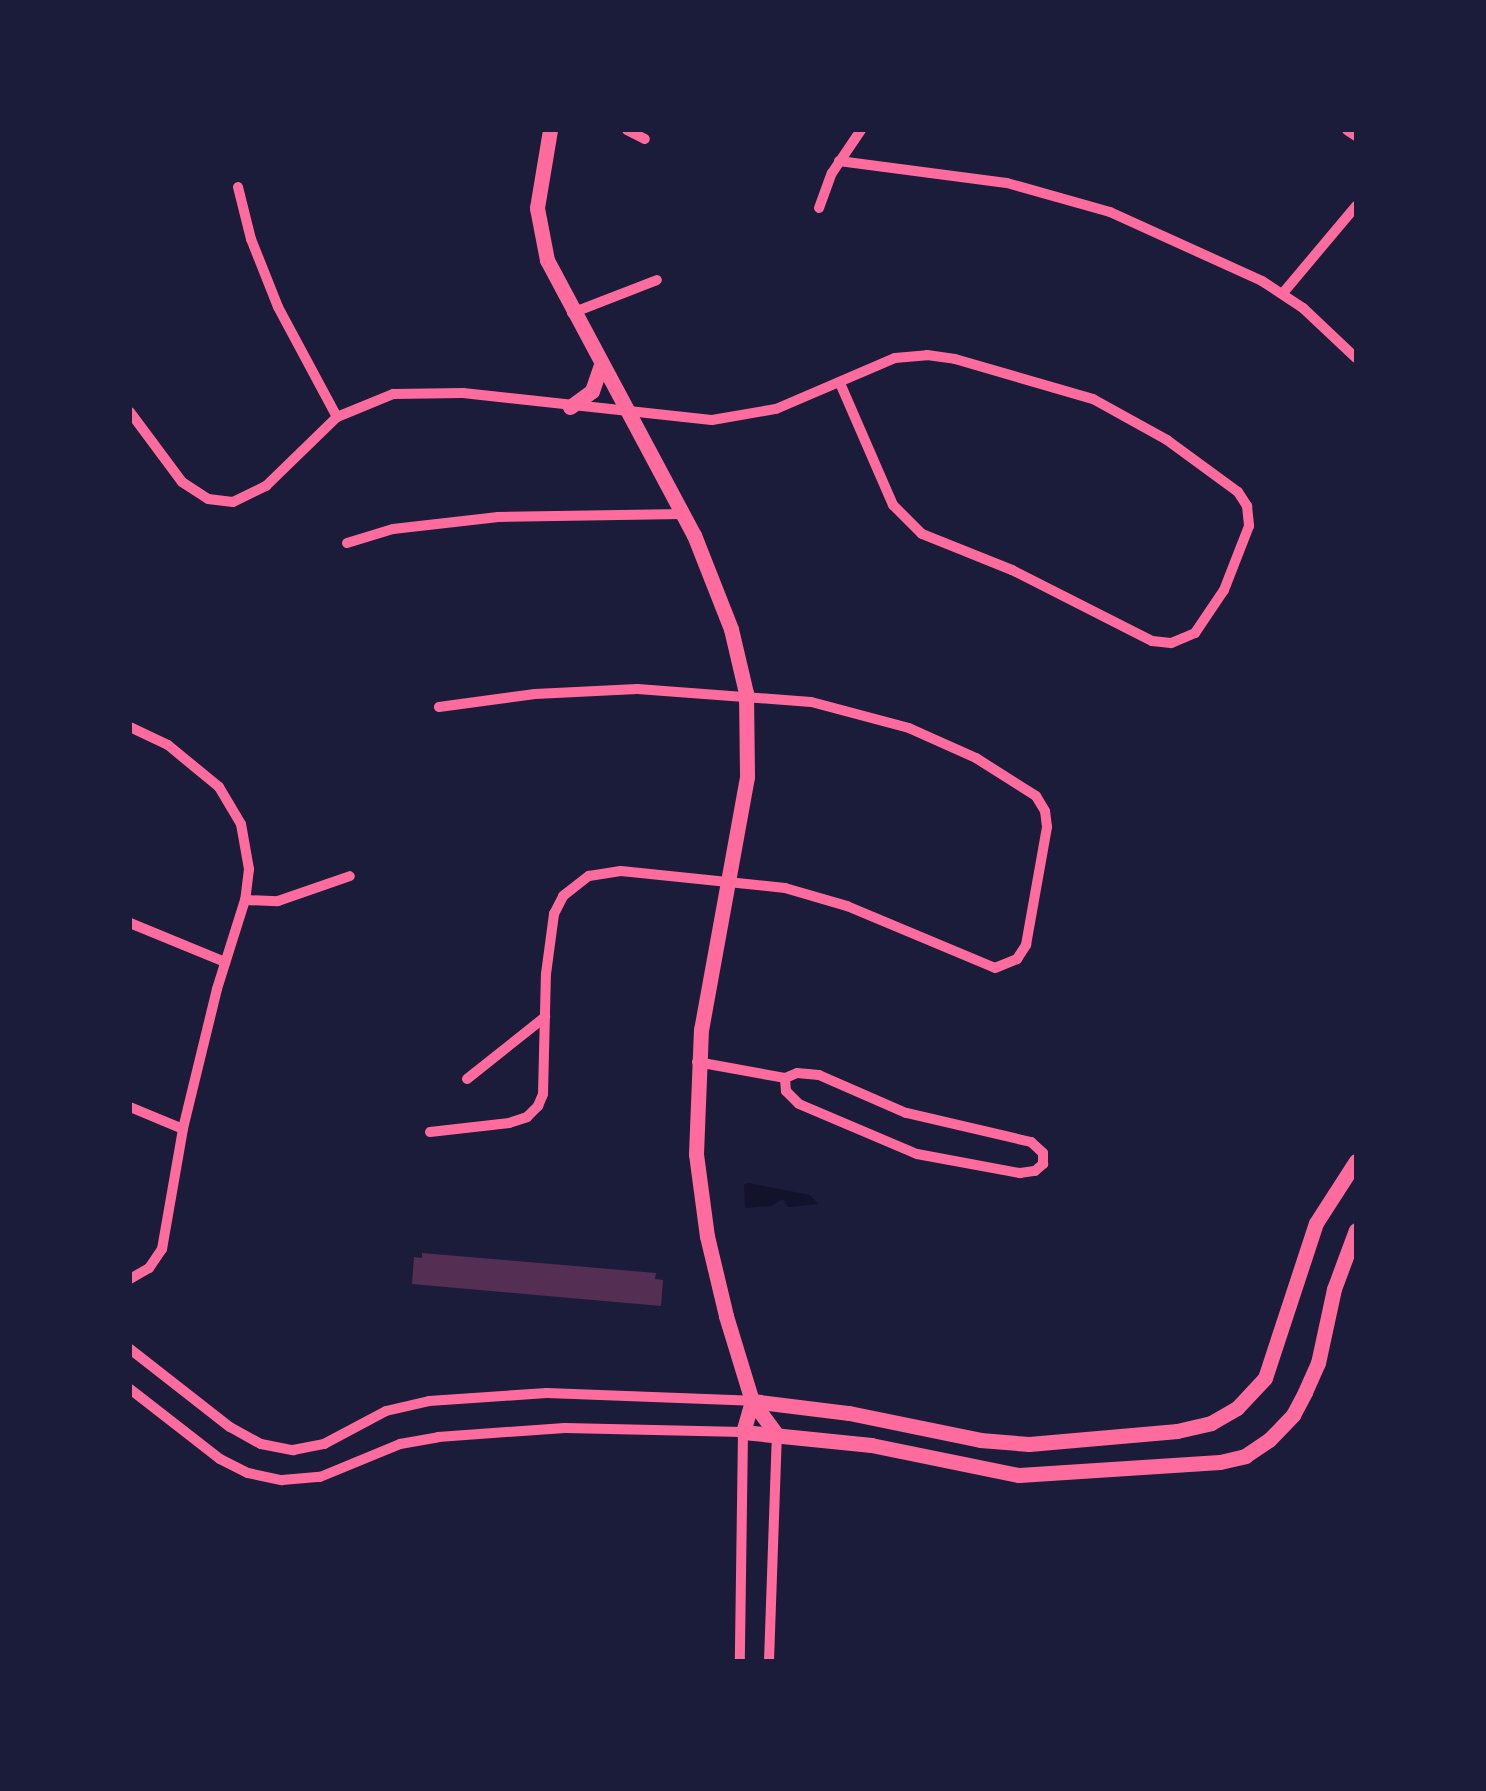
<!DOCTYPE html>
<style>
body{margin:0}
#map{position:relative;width:1486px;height:1791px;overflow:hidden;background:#1b1b3a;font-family:"PT Sans",sans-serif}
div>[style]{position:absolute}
.water>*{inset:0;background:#12122b}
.building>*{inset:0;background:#542f53}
.minor>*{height:10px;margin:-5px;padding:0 5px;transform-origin:5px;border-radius:5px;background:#ff6b9d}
.tertiary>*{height:15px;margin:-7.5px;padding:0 7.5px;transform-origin:7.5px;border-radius:7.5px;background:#ff6b9d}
span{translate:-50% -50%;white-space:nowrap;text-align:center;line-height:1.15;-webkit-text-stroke:10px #1b1b3a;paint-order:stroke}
.frame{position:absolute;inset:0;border:132px solid #1b1b3a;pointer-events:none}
</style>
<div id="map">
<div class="water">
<i style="clip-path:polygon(748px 1183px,810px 1195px,818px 1204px,788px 1207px,783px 1199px,771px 1206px,745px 1208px,744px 1185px)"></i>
</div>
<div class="building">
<i style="clip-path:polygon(422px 1253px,656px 1273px,655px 1279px,663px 1280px,661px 1306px,412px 1284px,414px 1257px,422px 1258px)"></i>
</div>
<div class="minor">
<i style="left:627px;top:130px;width:20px;rotate:27deg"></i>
<i style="left:1347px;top:130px;width:11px;rotate:34deg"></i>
<i style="left:839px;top:161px;width:169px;rotate:7.5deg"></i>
<i style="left:1007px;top:183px;width:107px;rotate:15.7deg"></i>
<i style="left:1110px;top:212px;width:167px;rotate:24.4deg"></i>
<i style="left:1262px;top:281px;width:49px;rotate:33.4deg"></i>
<i style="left:1303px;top:308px;width:73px;rotate:43.3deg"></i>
<i style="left:238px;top:187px;width:54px;rotate:76deg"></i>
<i style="left:251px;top:239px;width:73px;rotate:68.3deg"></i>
<i style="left:278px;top:307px;width:125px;rotate:61.8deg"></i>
<i style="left:819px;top:208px;width:37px;rotate:-70deg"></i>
<i style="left:832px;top:173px;width:52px;rotate:-56deg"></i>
<i style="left:1283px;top:293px;width:114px;rotate:-50deg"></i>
<i style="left:572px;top:313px;width:91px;rotate:-21.2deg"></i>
<i style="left:130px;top:412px;width:87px;rotate:53.4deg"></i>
<i style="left:182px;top:482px;width:31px;rotate:33deg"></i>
<i style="left:208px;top:499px;width:25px;rotate:7deg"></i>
<i style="left:233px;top:502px;width:37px;rotate:-26deg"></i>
<i style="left:266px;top:486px;width:99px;rotate:-44.2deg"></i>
<i style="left:337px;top:417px;width:61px;rotate:-22.3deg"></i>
<i style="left:393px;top:394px;width:70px;rotate:-0.8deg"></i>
<i style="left:463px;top:393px;width:250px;rotate:6.2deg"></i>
<i style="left:712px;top:420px;width:65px;rotate:-9.8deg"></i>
<i style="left:776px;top:409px;width:129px;rotate:-23.2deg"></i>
<i style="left:895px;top:358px;width:32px;rotate:-5deg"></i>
<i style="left:927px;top:355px;width:28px;rotate:8deg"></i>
<i style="left:955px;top:359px;width:144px;rotate:16.2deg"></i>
<i style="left:1093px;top:399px;width:85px;rotate:29deg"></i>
<i style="left:1167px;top:440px;width:88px;rotate:36.2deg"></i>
<i style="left:1238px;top:492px;width:17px;rotate:57deg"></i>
<i style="left:1247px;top:506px;width:20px;rotate:84deg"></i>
<i style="left:1249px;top:526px;width:69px;rotate:111.3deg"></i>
<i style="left:1224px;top:590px;width:52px;rotate:124deg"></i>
<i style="left:1195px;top:633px;width:26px;rotate:157deg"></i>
<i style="left:1171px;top:643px;width:19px;rotate:-174deg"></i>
<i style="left:1152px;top:641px;width:157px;rotate:-153.1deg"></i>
<i style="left:1012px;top:570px;width:97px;rotate:-158.2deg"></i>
<i style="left:922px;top:534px;width:41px;rotate:-135deg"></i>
<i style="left:893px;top:505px;width:133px;rotate:-113.5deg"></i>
<i style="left:347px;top:543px;width:48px;rotate:-16.9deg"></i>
<i style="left:393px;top:529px;width:106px;rotate:-6.5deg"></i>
<i style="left:498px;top:517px;width:185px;rotate:-0.9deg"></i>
<i style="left:130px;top:727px;width:42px;rotate:25.3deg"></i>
<i style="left:168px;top:745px;width:66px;rotate:39.5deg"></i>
<i style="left:219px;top:787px;width:43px;rotate:59.3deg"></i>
<i style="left:241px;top:824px;width:46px;rotate:79.9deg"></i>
<i style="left:249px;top:869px;width:31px;rotate:97deg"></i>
<i style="left:245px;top:900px;width:93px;rotate:107.5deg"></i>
<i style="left:217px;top:989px;width:144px;rotate:103.7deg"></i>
<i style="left:183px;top:1129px;width:122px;rotate:99.9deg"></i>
<i style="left:162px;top:1249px;width:23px;rotate:124deg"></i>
<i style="left:149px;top:1268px;width:22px;rotate:150deg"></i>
<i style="left:245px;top:900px;width:33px;rotate:2deg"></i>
<i style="left:278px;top:901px;width:76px;rotate:-19.1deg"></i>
<i style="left:130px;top:923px;width:103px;rotate:22.3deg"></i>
<i style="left:697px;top:1062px;width:89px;rotate:10.3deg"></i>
<i style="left:785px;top:1078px;width:13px;rotate:86deg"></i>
<i style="left:786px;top:1091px;width:18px;rotate:45deg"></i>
<i style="left:799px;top:1104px;width:128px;rotate:23deg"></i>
<i style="left:917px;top:1154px;width:105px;rotate:10.5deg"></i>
<i style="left:1020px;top:1173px;width:15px;rotate:-8deg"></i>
<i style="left:1035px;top:1171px;width:11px;rotate:-41deg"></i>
<i style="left:1043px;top:1164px;width:11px;rotate:-90deg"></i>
<i style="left:1043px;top:1153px;width:16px;rotate:-137deg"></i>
<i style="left:1031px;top:1142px;width:128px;rotate:-166.9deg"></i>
<i style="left:906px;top:1113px;width:95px;rotate:-156.4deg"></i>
<i style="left:819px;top:1075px;width:22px;rotate:-175deg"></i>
<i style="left:797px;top:1073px;width:13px;rotate:157deg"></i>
<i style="left:467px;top:1079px;width:100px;rotate:-38.5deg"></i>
<i style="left:130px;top:1107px;width:57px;rotate:22.5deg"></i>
<i style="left:430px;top:1132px;width:80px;rotate:-6.5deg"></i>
<i style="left:509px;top:1123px;width:19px;rotate:-18deg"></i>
<i style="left:527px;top:1117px;width:16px;rotate:-45deg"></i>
<i style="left:538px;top:1106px;width:13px;rotate:-67deg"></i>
<i style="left:543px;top:1094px;width:120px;rotate:-88.6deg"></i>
<i style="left:546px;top:974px;width:61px;rotate:-82.4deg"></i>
<i style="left:554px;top:914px;width:20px;rotate:-63deg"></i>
<i style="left:563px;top:896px;width:33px;rotate:-38deg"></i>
<i style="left:589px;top:876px;width:32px;rotate:-9deg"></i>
<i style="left:621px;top:871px;width:165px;rotate:5.9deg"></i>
<i style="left:785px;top:888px;width:65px;rotate:16.2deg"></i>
<i style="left:847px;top:906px;width:160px;rotate:22.7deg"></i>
<i style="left:995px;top:968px;width:24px;rotate:-22deg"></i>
<i style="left:1017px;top:959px;width:17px;rotate:-57deg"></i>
<i style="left:1026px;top:945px;width:120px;rotate:-79.9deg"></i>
<i style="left:1047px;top:827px;width:16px;rotate:-97deg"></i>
<i style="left:1045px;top:811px;width:17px;rotate:-121deg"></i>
<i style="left:1036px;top:796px;width:71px;rotate:-147.7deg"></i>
<i style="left:976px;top:758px;width:73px;rotate:-155.9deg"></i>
<i style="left:909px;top:728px;width:101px;rotate:-165.1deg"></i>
<i style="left:811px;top:702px;width:174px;rotate:-175.7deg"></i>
<i style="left:637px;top:689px;width:102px;rotate:177.2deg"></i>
<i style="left:535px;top:694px;width:97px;rotate:172.3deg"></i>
<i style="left:130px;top:1349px;width:127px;rotate:38deg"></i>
<i style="left:230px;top:1427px;width:35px;rotate:29deg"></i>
<i style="left:261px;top:1444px;width:33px;rotate:11deg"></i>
<i style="left:293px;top:1450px;width:32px;rotate:-11deg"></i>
<i style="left:324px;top:1444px;width:70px;rotate:-28deg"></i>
<i style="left:386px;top:1411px;width:44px;rotate:-13.1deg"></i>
<i style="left:429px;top:1401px;width:118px;rotate:-3.9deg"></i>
<i style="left:547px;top:1393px;width:205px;rotate:2.2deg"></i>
<i style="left:130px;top:1389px;width:114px;rotate:37.9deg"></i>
<i style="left:220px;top:1459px;width:31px;rotate:27deg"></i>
<i style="left:248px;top:1473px;width:35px;rotate:12deg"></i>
<i style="left:282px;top:1480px;width:38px;rotate:-5deg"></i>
<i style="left:320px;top:1477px;width:87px;rotate:-22.4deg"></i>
<i style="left:400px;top:1444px;width:39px;rotate:-10deg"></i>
<i style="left:438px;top:1437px;width:127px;rotate:-4.1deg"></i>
<i style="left:565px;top:1428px;width:178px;rotate:1.3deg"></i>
<i style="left:743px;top:1432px;width:229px;rotate:90.8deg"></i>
<i style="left:769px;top:1661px;width:226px;rotate:-88deg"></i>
</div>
<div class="tertiary">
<i style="left:550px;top:130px;width:79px;rotate:99.5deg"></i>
<i style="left:537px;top:208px;width:53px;rotate:79.1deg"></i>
<i style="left:547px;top:260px;width:312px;rotate:61.9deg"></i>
<i style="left:694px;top:535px;width:101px;rotate:68.5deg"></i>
<i style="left:731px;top:629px;width:66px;rotate:76.8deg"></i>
<i style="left:746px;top:693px;width:84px;rotate:89.3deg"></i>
<i style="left:747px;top:777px;width:256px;rotate:100.3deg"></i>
<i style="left:701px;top:1029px;width:125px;rotate:92.3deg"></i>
<i style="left:696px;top:1154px;width:83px;rotate:82.4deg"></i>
<i style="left:707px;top:1236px;width:82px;rotate:76.6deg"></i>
<i style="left:726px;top:1316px;width:89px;rotate:73deg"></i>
<i style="left:752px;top:1401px;width:42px;rotate:53.7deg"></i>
<i style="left:570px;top:407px;width:27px;rotate:-36deg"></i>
<i style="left:592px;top:391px;width:28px;rotate:-71deg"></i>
<i style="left:752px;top:1401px;width:32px;rotate:106deg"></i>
<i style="left:743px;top:1432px;width:129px;rotate:5.8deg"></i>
<i style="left:871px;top:1445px;width:151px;rotate:11.5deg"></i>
<i style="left:1019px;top:1475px;width:201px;rotate:-3.7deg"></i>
<i style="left:1220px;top:1462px;width:26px;rotate:-13deg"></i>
<i style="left:1245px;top:1456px;width:29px;rotate:-34deg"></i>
<i style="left:1269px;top:1440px;width:35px;rotate:-46deg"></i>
<i style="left:1293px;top:1415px;width:26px;rotate:-62deg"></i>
<i style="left:1305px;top:1392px;width:32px;rotate:-66deg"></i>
<i style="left:1318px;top:1363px;width:76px;rotate:-77.8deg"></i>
<i style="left:1334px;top:1289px;width:63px;rotate:-69.6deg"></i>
<i style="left:752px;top:1401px;width:98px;rotate:7.1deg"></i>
<i style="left:849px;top:1413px;width:134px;rotate:11.6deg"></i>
<i style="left:980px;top:1440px;width:49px;rotate:4.7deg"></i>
<i style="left:1029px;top:1444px;width:149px;rotate:-5deg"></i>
<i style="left:1177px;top:1431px;width:35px;rotate:-13deg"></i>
<i style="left:1211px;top:1423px;width:30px;rotate:-30deg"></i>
<i style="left:1237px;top:1408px;width:41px;rotate:-47deg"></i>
<i style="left:1265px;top:1378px;width:163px;rotate:-71.8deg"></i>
<i style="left:1316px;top:1223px;width:74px;rotate:-57.2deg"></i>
</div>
<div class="frame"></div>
</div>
